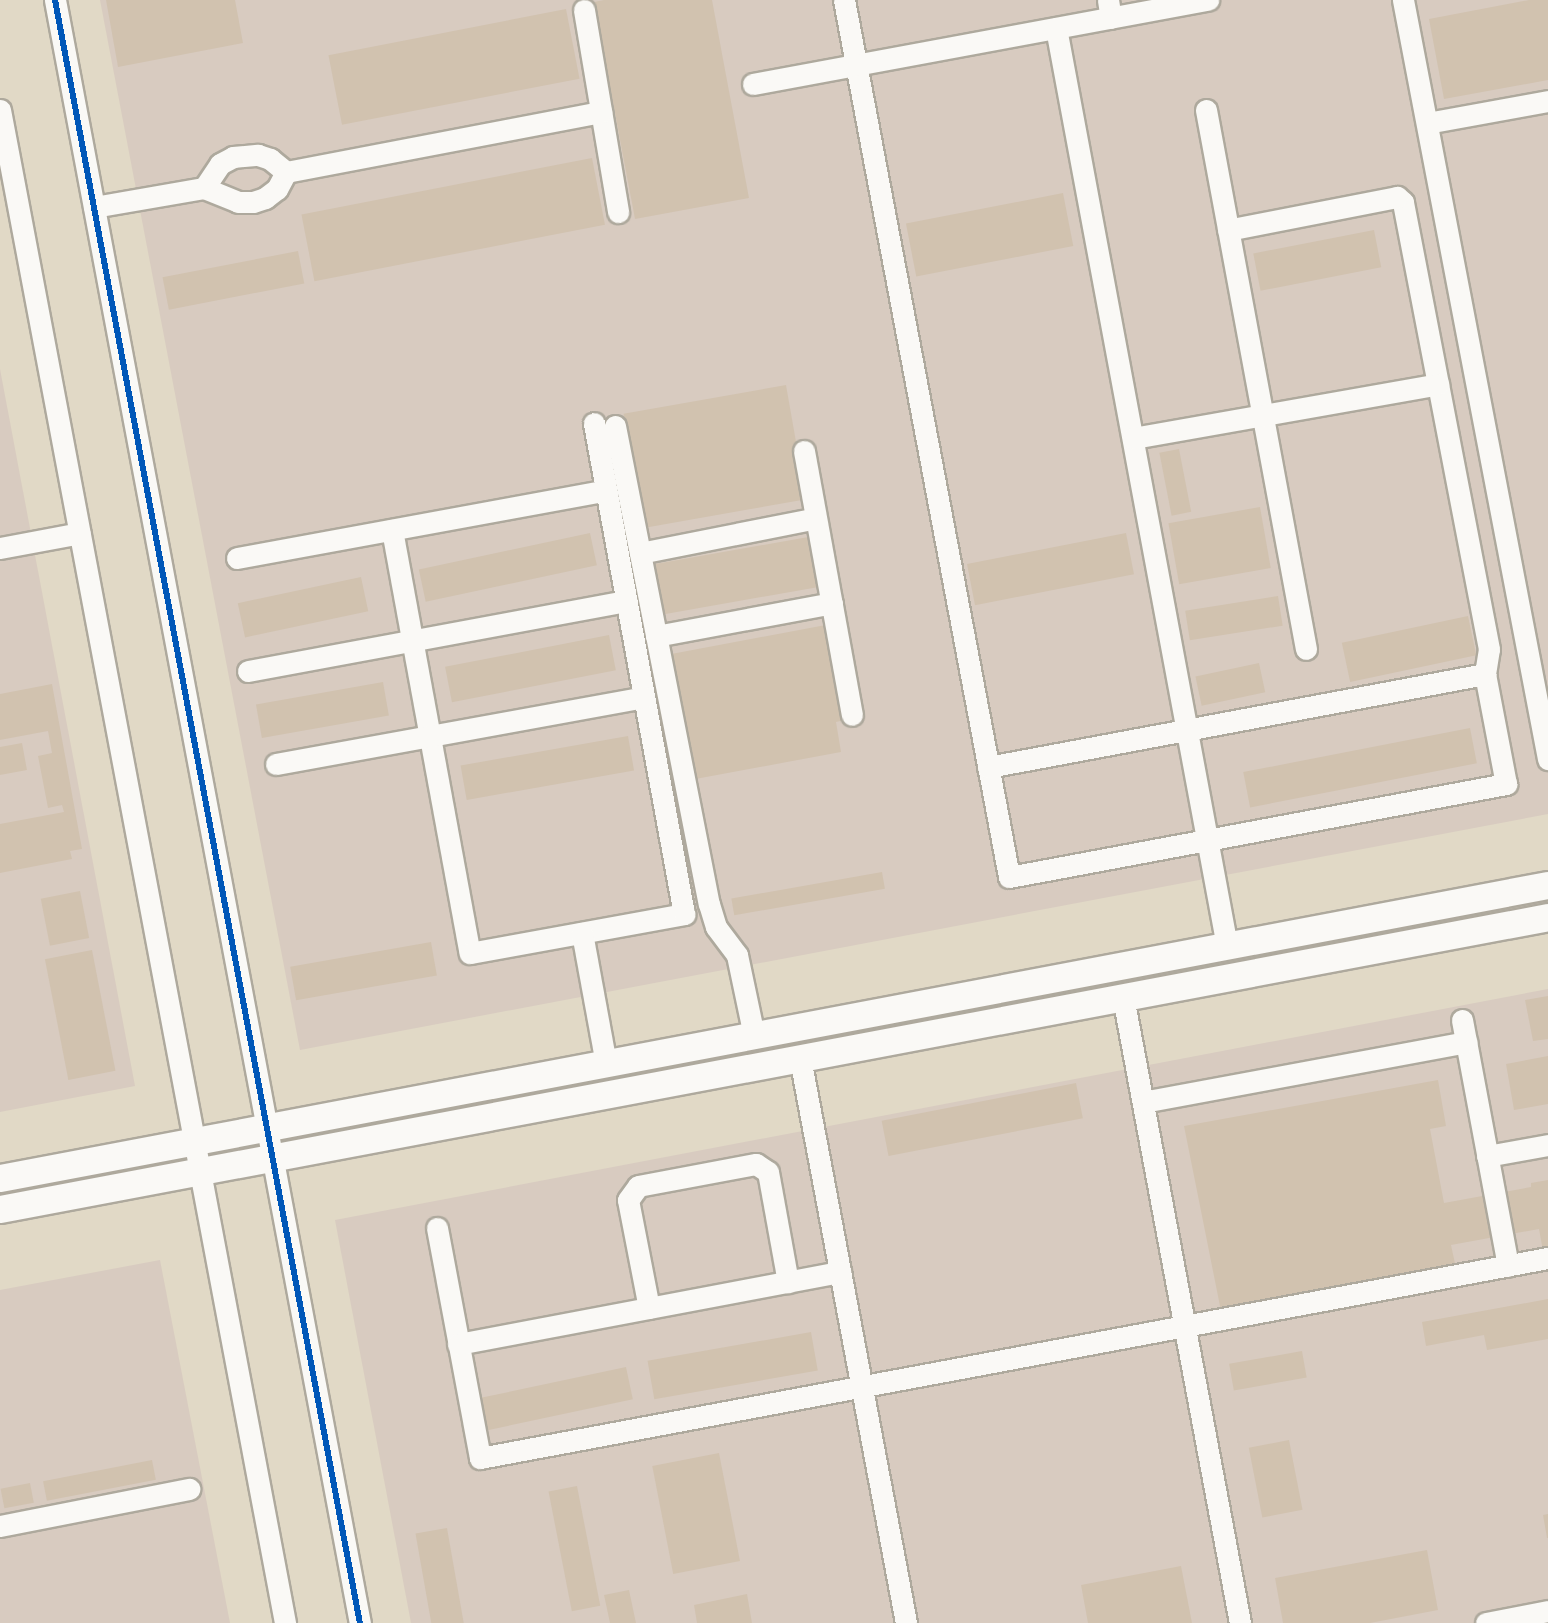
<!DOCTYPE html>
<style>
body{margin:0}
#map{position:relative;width:1548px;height:1623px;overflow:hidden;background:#e1d9c6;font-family:"Gentium Book Plus",serif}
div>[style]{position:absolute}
.industrial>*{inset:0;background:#d8cbc0}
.building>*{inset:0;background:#d1c2af;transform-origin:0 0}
.roads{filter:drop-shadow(2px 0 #aea99d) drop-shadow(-2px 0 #aea99d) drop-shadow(0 2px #aea99d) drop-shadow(0 -2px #aea99d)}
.minor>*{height:21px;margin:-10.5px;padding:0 10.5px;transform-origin:10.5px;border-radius:10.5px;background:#faf9f6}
.major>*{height:27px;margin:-13.5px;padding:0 13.5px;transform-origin:13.5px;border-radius:13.5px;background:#faf9f6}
.cycleway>*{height:6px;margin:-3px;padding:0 3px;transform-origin:3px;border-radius:3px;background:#0057b8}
span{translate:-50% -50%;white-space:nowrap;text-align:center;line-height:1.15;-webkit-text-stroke:4.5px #f7f3e8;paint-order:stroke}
</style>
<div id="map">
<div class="industrial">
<i style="clip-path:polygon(100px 0,1548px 0,1548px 814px,300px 1050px)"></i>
<i style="clip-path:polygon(0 369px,135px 1086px,0 1112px)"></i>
<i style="clip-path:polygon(1548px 989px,1548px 1623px,411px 1623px,335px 1220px)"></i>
<i style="clip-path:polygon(160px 1260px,230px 1623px,0 1623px,0 1290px)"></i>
</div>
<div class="building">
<i style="clip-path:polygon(106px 0,235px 0,243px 43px,118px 67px)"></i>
<i style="clip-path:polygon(604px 0,712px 0,749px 198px,635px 219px,594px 2px)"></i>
<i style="clip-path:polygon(1529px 0,1548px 0,1548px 80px,1444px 99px,1429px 19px)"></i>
<i style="left:566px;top:9px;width:71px;height:242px;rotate:79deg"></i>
<i style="left:592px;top:158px;width:68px;height:296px;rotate:79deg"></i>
<i style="left:1063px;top:193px;width:54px;height:160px;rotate:79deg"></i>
<i style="left:1374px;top:230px;width:38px;height:123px;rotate:79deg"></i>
<i style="left:298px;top:251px;width:33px;height:138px;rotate:79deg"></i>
<i style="left:786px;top:385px;width:116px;height:165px;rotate:80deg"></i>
<i style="left:1179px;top:449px;width:64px;height:20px;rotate:79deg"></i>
<i style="left:1260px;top:507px;width:62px;height:93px;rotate:80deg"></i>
<i style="left:590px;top:533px;width:33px;height:175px;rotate:78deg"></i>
<i style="left:1126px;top:533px;width:42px;height:162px;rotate:79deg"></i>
<i style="left:814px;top:536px;width:51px;height:164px;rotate:80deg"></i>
<i style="left:361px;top:577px;width:35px;height:126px;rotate:78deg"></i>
<i style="left:1278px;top:596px;width:30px;height:94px;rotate:81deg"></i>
<i style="left:1468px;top:616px;width:40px;height:129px;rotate:78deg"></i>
<i style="clip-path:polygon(831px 624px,849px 719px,836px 722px,841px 752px,690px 780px,666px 655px)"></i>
<i style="left:609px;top:635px;width:36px;height:167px;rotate:79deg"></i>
<i style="left:1259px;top:663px;width:30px;height:65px;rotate:78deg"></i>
<i style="left:383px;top:682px;width:34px;height:129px;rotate:80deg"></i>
<i style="clip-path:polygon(52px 684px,82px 849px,70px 851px,72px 859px,0 873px,0 824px,64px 812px,62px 805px,48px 808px,38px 756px,52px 753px,48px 731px,0 740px,0 694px)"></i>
<i style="left:1470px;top:728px;width:36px;height:231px;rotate:79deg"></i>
<i style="left:628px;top:736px;width:35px;height:170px;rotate:80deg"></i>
<i style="clip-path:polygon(22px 743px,27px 770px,0 775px,0 747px)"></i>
<i style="left:882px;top:872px;width:17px;height:153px;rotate:80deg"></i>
<i style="left:80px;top:891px;width:48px;height:40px;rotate:79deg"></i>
<i style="left:431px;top:942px;width:34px;height:143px;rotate:80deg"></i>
<i style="left:92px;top:950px;width:123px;height:48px;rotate:79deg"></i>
<i style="clip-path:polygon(1548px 996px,1548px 1039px,1533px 1041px,1525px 1000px)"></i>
<i style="clip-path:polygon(1548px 1056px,1548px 1104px,1514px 1110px,1506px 1064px)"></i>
<i style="clip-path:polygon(1438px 1080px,1446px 1126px,1430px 1129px,1444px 1203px,1531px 1187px,1531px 1183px,1548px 1180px,1548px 1250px,1543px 1251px,1539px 1229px,1451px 1245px,1456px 1268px,1221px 1311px,1184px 1126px)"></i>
<i style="left:1076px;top:1083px;width:36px;height:198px;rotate:79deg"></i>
<i style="clip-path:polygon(1548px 1299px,1548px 1339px,1487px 1350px,1484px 1335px,1426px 1346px,1422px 1322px)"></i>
<i style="left:811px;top:1332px;width:39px;height:166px;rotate:80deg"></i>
<i style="left:1302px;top:1351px;width:27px;height:74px;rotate:80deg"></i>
<i style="left:626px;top:1367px;width:33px;height:152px;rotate:78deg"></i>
<i style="left:1289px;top:1440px;width:71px;height:41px;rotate:79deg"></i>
<i style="left:719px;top:1453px;width:110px;height:68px;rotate:79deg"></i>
<i style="left:152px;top:1460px;width:20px;height:111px;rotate:79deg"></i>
<i style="left:30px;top:1483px;width:20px;height:30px;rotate:79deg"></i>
<i style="left:577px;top:1486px;width:122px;height:29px;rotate:79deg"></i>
<i style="clip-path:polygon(1548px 1514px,1548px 1538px,1547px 1538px,1543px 1515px)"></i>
<i style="left:447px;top:1528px;width:97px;height:32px;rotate:80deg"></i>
<i style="clip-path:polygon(1427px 1550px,1438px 1610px,1370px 1623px,1283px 1623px,1275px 1578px)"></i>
<i style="clip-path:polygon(1181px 1566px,1192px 1623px,1088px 1623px,1081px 1585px)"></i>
<i style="clip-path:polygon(629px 1590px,636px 1623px,610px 1623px,604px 1595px)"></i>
<i style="clip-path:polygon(747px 1594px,752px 1623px,697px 1623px,694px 1605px)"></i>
</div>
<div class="roads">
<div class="minor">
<i style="left:55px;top:0;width:1651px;rotate:79.36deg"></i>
<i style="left:844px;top:0;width:892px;rotate:79.34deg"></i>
<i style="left:1009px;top:877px;width:506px;rotate:-10.6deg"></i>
<i style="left:1506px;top:784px;width:112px;rotate:-100.8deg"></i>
<i style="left:1485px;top:674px;width:25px;rotate:-81deg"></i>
<i style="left:1489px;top:649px;width:455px;rotate:-100.9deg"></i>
<i style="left:1403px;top:202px;width:8px;rotate:-140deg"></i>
<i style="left:1397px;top:197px;width:172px;rotate:169deg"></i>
<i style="left:1108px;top:0;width:18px;rotate:81deg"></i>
<i style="left:1403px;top:0;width:773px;rotate:79.18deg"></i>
<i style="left:584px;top:10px;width:205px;rotate:80.4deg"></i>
<i style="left:1056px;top:28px;width:934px;rotate:79.45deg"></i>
<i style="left:753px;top:84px;width:463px;rotate:-10.5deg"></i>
<i style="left:0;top:110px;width:1540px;rotate:79.33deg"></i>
<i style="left:1206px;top:110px;width:548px;rotate:79.49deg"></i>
<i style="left:1427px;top:123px;width:123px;rotate:-10.3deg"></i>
<i style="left:204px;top:188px;width:29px;rotate:-56deg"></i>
<i style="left:220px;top:164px;width:15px;rotate:-28deg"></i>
<i style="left:233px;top:157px;width:25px;rotate:-5deg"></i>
<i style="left:258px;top:155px;width:13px;rotate:18deg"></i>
<i style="left:270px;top:159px;width:21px;rotate:39deg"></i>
<i style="left:286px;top:172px;width:321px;rotate:-10.8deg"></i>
<i style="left:94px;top:207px;width:112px;rotate:-9.8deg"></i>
<i style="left:204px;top:188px;width:37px;rotate:22deg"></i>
<i style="left:238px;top:202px;width:15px"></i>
<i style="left:253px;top:202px;width:13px;rotate:-18deg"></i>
<i style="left:265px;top:198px;width:15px;rotate:-37deg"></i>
<i style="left:277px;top:189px;width:19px;rotate:-62deg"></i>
<i style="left:615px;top:426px;width:487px;rotate:78.9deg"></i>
<i style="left:709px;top:904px;width:24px;rotate:73deg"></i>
<i style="left:716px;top:927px;width:35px;rotate:53deg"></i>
<i style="left:737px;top:955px;width:83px;rotate:78.1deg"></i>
<i style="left:1133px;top:438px;width:310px;rotate:-10deg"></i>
<i style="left:804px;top:451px;width:268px;rotate:79.7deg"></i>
<i style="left:392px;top:530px;width:430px;rotate:79.6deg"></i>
<i style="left:470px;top:953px;width:218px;rotate:-10.3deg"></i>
<i style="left:684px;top:914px;width:499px;rotate:-100.4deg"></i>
<i style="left:0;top:548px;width:81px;rotate:-10.6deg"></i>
<i style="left:640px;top:553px;width:179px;rotate:-11.2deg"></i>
<i style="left:237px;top:558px;width:375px;rotate:-10.4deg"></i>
<i style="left:656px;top:636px;width:179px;rotate:-10.6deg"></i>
<i style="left:248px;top:671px;width:385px;rotate:-10.5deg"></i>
<i style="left:276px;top:764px;width:374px;rotate:-10.3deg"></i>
<i style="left:988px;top:767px;width:506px;rotate:-10.6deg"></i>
<i style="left:582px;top:933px;width:133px;rotate:79.6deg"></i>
<i style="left:1123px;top:997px;width:637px;rotate:79.41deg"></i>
<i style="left:1462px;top:1020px;width:250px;rotate:79.4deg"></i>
<i style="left:800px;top:1058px;width:575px;rotate:79.37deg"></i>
<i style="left:1143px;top:1102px;width:329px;rotate:-10.5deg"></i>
<i style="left:1487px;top:1156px;width:62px;rotate:-10.2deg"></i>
<i style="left:437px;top:1228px;width:234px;rotate:79.4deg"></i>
<i style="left:480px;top:1458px;width:1087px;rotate:-10.61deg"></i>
<i style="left:649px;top:1308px;width:110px;rotate:-101deg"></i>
<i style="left:628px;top:1200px;width:17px;rotate:-54deg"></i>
<i style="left:638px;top:1186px;width:120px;rotate:-10.6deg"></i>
<i style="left:756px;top:1164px;width:14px;rotate:34deg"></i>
<i style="left:768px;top:1172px;width:112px;rotate:79.7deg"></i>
<i style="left:458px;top:1344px;width:389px;rotate:-10.7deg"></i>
<i style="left:0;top:1526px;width:193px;rotate:-11.1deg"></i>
<i style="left:1486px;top:1623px;width:63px;rotate:-11deg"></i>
</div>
<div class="major">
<i style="left:0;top:1178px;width:1575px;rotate:-10.72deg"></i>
<i style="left:0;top:1209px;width:1575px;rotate:-10.68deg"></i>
</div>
</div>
<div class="cycleway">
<i style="left:55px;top:0;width:1651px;rotate:79.36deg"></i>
</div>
</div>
